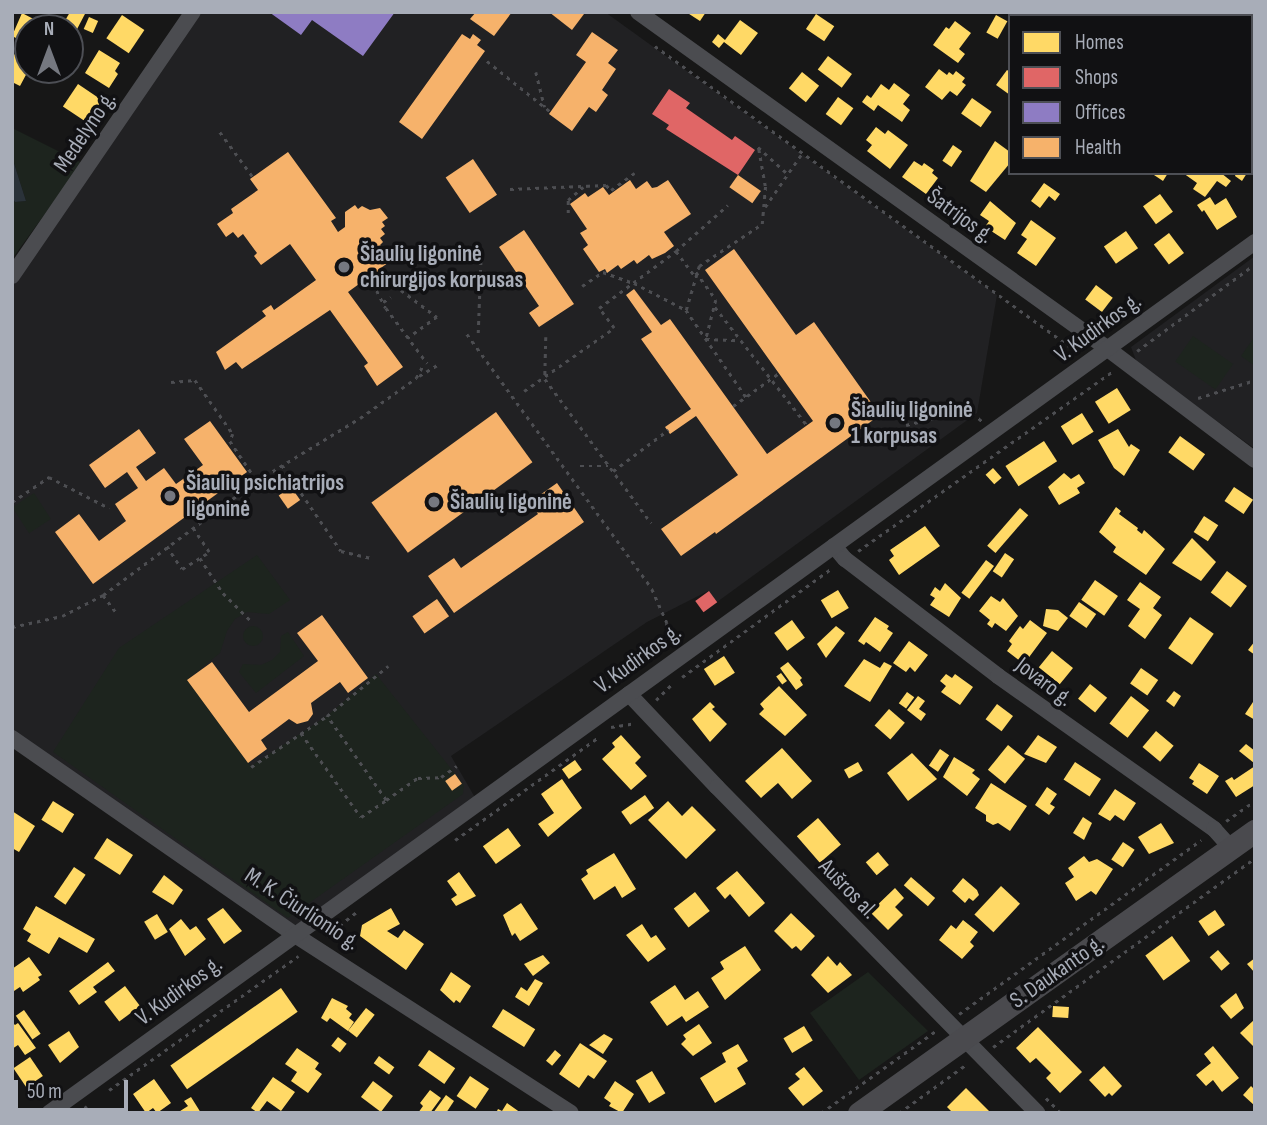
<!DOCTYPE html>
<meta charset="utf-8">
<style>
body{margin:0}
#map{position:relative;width:1267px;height:1125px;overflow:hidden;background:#171717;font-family:"Sofia Sans Condensed",sans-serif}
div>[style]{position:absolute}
.built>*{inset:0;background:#212123}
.green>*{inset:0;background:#1d241e;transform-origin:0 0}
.round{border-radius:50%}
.water>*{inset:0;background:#2a3239}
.homes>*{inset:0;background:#ffd966;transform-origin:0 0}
.shops>*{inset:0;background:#e06666;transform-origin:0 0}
.offices>*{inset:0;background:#8e7cc3}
.health>*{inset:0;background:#f6b26b;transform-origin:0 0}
.path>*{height:2.5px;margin-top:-1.25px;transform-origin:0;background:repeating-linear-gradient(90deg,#4d4e52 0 3.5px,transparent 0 8.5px)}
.minor>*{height:16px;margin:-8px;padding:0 8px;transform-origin:8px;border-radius:8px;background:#4b4c50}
.tertiary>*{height:19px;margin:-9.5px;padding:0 9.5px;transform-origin:9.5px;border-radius:9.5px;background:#4b4c50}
.secondary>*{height:23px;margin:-11.5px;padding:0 11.5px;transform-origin:11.5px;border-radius:11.5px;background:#4a4a4e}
.dots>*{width:19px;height:19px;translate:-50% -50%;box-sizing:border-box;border:4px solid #111113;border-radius:50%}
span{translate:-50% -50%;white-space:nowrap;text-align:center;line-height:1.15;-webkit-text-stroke:7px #111113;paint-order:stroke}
.street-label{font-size:23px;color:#a8adb8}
.poi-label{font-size:23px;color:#a8adb8;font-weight:700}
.left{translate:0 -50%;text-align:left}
.frame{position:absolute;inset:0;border:14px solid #a8adb8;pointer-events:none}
.legend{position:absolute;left:1008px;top:14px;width:245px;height:161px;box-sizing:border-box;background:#111113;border:2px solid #4d4f55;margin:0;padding:9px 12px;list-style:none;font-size:21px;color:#a8adb8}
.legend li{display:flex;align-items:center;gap:14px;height:35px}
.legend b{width:35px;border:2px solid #4d4f55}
.north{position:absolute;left:14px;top:14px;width:70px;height:70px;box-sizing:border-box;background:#111113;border:2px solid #4d4f55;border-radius:50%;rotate:0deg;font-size:19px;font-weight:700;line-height:28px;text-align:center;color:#a8adb8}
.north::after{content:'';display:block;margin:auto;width:24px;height:32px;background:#757880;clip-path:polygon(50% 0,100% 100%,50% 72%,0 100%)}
.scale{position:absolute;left:14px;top:1080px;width:114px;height:32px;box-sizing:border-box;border:4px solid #a8adb8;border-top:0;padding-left:9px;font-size:21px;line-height:24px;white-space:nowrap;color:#a8adb8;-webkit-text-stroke:5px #111113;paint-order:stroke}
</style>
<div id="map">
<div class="built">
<i style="clip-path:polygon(193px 12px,605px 12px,997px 295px,977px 413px,717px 602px,708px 591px,647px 622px,451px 756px,477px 801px,295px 935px,12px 738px,12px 276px)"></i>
<i style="clip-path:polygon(1255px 256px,1255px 449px,1137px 363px,1131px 347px)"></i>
</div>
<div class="green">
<i style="clip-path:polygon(12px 128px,82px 163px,12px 259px,12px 198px,15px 202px,26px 201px,12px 157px)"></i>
<i style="left:1193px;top:336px;width:49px;height:31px;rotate:35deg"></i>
<i style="clip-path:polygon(1255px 336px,1255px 366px,1241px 356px)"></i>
<i style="left:34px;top:493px;width:31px;height:26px;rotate:57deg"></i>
<i style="clip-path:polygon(257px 555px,290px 600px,269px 614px,247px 612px,235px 619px,227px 631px,220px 653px,187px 680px,251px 766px,327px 716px,376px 674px,464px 785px,463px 794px,288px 918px,53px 752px,119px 648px)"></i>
<i class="round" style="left:243px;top:626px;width:20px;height:20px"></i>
<i style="clip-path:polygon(288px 632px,304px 656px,256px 693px,239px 672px,243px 664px,261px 665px,272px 660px,280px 652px,281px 636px)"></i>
<i style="clip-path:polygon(868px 972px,928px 1031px,859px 1080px,810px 1013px)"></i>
</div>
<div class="water">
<i style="clip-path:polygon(12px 157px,26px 201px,15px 202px,12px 198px)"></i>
</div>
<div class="homes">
<i style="clip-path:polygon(70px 12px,86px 12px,75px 33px,62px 26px)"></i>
<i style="clip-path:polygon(686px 12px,706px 12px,700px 21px)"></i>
<i style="clip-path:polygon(1216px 12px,1229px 12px,1234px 16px,1214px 16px)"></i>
<i style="clip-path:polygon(22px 13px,47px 26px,28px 28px,28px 44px,12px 36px)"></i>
<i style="left:816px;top:14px;width:22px;height:18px;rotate:34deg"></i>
<i style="left:122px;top:15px;width:27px;height:28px;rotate:34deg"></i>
<i style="left:996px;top:15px;width:13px;height:20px;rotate:29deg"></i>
<i style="left:89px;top:17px;width:10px;height:13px;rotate:24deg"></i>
<i style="clip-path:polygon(740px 20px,758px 33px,741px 55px,724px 42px,719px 48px,712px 42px,718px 34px,725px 40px)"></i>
<i style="clip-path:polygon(955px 21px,971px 33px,959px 49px,965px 54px,958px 63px,933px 45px,946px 27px,949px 29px)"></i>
<i style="clip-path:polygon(99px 50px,120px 63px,115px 71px,118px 74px,109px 88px,85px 73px)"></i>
<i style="clip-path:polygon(12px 53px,22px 59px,24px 55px,28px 57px,28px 71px,20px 86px,12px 82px)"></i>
<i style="left:828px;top:56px;width:30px;height:17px;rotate:37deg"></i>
<i style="clip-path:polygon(939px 69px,947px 75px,949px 72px,953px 75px,956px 71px,965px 78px,962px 82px,966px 85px,957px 96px,950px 91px,942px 100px,925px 87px)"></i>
<i style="clip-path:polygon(1007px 70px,1010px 72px,1010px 95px,996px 85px)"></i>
<i style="left:802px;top:72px;width:22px;height:21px;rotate:39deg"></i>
<i style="clip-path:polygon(894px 83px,910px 95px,903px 104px,910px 110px,902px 122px,878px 105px,874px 111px,862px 102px,867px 95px,871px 98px,881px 84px,889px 90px)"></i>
<i style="left:78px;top:84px;width:29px;height:27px;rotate:34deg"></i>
<i style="left:838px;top:97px;width:19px;height:21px;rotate:36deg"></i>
<i style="left:972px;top:98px;width:24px;height:19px;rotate:35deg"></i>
<i style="clip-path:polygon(876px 127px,885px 134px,888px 130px,908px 145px,890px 169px,867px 151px,872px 145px,866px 140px)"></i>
<i style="clip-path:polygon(995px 141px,1010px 152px,1010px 163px,986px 192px,970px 181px)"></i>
<i style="left:953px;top:145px;width:11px;height:19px;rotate:34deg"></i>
<i style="clip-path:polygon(914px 161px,922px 166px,924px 163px,934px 170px,932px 173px,938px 178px,926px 194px,902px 177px)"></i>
<i style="clip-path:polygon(1151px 173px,1168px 173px,1163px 181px)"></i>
<i style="clip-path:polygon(1183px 173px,1221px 173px,1231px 181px,1226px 187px,1217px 181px,1205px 197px,1193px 189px,1197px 183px)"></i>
<i style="clip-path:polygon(1236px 173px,1247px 173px,1242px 181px,1235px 176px)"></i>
<i style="clip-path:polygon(1044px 183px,1060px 194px,1055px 201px,1049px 196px,1040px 208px,1031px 201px)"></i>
<i style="left:1160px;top:194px;width:22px;height:21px;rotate:54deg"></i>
<i style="clip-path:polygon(1210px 197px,1215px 205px,1226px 198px,1237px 217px,1217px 230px,1204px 210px,1202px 212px,1197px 205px)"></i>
<i style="clip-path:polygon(990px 201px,1016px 223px,1005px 240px,985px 227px,989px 221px,980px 215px)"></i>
<i style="clip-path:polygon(1031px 220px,1056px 238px,1036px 266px,1017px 253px,1027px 239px,1021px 235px)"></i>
<i style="left:1126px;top:231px;width:21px;height:27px;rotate:55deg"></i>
<i style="left:1169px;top:233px;width:25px;height:19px;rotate:53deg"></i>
<i style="left:1096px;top:285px;width:21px;height:18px;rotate:37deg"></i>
<i style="left:1117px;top:388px;width:26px;height:26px;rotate:58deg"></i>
<i style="left:1082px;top:413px;width:22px;height:25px;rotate:58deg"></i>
<i style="clip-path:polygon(1118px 429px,1129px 447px,1131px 444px,1140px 450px,1124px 476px,1114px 468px,1098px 440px)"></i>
<i style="left:1180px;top:436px;width:31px;height:20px;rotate:36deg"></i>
<i style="left:1044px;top:441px;width:24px;height:46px;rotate:57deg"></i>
<i style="left:993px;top:468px;width:13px;height:10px;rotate:48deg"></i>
<i style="clip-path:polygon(1064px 473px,1071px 479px,1079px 474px,1085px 483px,1077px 488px,1080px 493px,1059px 505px,1048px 487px)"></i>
<i style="left:1234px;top:487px;width:23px;height:17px;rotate:34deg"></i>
<i style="clip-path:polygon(1116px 507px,1121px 511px,1119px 514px,1138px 528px,1137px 530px,1142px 534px,1144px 530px,1165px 549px,1146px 575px,1113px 552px,1116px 547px,1099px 532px)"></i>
<i style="left:1020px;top:508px;width:11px;height:50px;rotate:41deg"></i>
<i style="left:1204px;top:516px;width:17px;height:19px;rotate:33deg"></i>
<i style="clip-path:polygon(925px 526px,940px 546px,899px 575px,889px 560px,894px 556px,890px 550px)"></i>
<i style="clip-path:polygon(1192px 538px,1216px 562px,1201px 581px,1172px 563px)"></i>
<i style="left:1005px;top:553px;width:11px;height:22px;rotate:34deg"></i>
<i style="left:986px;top:560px;width:10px;height:41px;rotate:37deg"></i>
<i style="left:1227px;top:571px;width:25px;height:27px;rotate:37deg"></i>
<i style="left:1095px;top:580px;width:28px;height:24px;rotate:35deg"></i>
<i style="clip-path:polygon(1140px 582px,1161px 597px,1153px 608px,1162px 615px,1145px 639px,1128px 626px,1140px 609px,1127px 600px)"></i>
<i style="clip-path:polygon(945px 583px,961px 598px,949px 617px,930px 605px,935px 598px,930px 595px,935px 587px,940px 591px)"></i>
<i style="left:838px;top:590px;width:21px;height:20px;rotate:59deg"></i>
<i style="clip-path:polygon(991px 596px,1000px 602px,1003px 598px,1018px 616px,1006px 631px,995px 623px,992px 628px,987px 624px,990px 620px,979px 611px)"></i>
<i style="left:1079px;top:602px;width:21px;height:17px;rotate:35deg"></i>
<i style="clip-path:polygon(1046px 609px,1058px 610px,1068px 618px,1058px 631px,1043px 626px)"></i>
<i style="clip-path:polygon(875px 617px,889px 626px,887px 629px,893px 633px,880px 652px,866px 642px,864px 645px,858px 641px)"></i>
<i style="left:1190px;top:617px;width:29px;height:38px;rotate:35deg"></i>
<i style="left:792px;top:620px;width:22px;height:22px;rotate:54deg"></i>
<i style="clip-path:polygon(1030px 620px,1047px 633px,1024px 664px,1007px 651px,1012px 644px,1009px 641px,1020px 626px,1023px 629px)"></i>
<i style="clip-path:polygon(836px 626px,845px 633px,826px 658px,817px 644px)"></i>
<i style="clip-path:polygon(909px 641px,928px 655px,915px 672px,910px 667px,906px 672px,893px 663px)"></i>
<i style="clip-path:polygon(1255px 641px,1255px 655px,1248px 650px)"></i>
<i style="left:1052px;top:651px;width:27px;height:21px;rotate:39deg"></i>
<i style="left:724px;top:656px;width:20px;height:24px;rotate:57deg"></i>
<i style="clip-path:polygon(864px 659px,880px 668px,884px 662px,892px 666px,870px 702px,844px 686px)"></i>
<i style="clip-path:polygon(788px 662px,802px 678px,800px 680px,803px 685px,796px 690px,780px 668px)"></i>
<i style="left:1141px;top:668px;width:21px;height:19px;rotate:35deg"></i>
<i style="left:781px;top:673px;width:10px;height:6px;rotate:53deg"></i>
<i style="clip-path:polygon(946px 674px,952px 678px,955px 674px,973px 687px,960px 705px,941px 692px,946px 686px,940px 681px)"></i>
<i style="left:1090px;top:684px;width:22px;height:19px;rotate:39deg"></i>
<i style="clip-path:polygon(779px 686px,807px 715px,785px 736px,759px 714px,764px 709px,760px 704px)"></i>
<i style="clip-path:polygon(1174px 691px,1181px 696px,1174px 707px,1166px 701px)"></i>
<i style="left:907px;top:692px;width:9px;height:14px;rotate:36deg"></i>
<i style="clip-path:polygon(918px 696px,925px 701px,919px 709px,926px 714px,921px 721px,907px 710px)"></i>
<i style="left:1131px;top:696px;width:23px;height:35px;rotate:38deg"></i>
<i style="clip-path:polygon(1255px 699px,1255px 720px,1245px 714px)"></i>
<i style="clip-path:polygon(710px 702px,715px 707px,712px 709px,727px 724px,710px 742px,692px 719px)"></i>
<i style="left:997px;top:704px;width:20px;height:19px;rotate:37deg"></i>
<i style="left:889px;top:709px;width:21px;height:22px;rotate:41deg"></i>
<i style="left:1156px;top:731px;width:23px;height:21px;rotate:40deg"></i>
<i style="clip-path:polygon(621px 735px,641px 757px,635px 763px,647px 776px,631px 790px,602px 759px,615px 747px,612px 743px)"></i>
<i style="clip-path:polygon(1038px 735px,1057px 747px,1046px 763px,1024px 754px)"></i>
<i style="clip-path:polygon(1246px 744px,1255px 751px,1254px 763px,1239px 751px)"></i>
<i style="left:1008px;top:745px;width:22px;height:32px;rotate:39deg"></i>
<i style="clip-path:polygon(782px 748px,812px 781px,792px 799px,778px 783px,761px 798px,745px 781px)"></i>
<i style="left:940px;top:749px;width:11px;height:20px;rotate:34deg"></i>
<i style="clip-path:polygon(912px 753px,937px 779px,908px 801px,887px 773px)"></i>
<i style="clip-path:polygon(954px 757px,975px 770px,972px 773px,980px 779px,967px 796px,943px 777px)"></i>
<i style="left:575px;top:760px;width:12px;height:16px;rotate:55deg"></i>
<i style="left:858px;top:762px;width:10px;height:16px;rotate:61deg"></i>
<i style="left:1075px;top:762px;width:31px;height:21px;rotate:33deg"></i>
<i style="clip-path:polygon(1199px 763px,1219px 776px,1207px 794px,1192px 784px,1194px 781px,1189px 778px)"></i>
<i style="clip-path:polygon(1255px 766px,1255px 785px,1236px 797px,1225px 781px,1232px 777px,1234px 780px)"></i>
<i style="clip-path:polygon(562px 779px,582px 808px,548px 837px,538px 824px,554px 813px,541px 794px)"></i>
<i style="clip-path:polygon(991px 783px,1027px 806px,1010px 831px,998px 823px,993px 825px,986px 821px,986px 815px,975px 808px)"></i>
<i style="clip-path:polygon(1047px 787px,1057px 794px,1050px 804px,1055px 807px,1049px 815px,1035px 805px)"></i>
<i style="clip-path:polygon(1115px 789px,1136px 803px,1124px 821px,1115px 815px,1110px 821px,1098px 814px)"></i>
<i style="left:645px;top:795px;width:16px;height:29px;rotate:55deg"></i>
<i style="left:53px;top:801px;width:25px;height:22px;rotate:32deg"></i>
<i style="clip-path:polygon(668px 801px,682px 816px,692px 806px,716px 830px,686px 859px,648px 820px)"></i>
<i style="clip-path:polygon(12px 811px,35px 826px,19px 852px,12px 848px)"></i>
<i style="clip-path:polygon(1083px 817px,1092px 823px,1084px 840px,1073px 833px)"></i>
<i style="left:818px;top:818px;width:35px;height:28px;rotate:49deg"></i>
<i style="clip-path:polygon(1161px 823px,1174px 843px,1149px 854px,1138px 837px)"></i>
<i style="left:508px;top:828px;width:22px;height:31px;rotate:54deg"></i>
<i style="left:107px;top:838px;width:31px;height:24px;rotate:33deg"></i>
<i style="left:1123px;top:842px;width:14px;height:21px;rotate:34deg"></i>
<i style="left:878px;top:852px;width:17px;height:16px;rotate:50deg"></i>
<i style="clip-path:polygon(614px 853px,636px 889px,622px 898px,615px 886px,594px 900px,581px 879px,588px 874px,586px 870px)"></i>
<i style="clip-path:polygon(1084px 856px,1089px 862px,1097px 859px,1113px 869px,1096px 895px,1091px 891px,1076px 901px,1065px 883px,1074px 877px,1068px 868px)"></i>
<i style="left:74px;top:867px;width:14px;height:36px;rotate:34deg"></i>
<i style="clip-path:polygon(737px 871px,765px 903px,749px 917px,730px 894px,725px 899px,716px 888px)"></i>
<i style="clip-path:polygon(459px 872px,476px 896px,456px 906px,451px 899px,457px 895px,447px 881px)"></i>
<i style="clip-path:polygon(164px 875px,183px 890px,173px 905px,152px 892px)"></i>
<i style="left:911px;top:877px;width:32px;height:11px;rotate:41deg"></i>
<i style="clip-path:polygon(963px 878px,977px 890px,979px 895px,973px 901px,969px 898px,965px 903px,952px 891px)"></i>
<i style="left:1001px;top:886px;width:26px;height:39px;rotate:43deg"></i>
<i style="clip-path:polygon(895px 888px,904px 898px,895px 907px,903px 915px,888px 930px,870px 912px)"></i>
<i style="left:695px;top:892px;width:24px;height:27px;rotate:52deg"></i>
<i style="clip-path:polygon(521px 903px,538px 929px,520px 941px,515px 933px,512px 936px,503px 915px)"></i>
<i style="clip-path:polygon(36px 906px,95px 939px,87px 953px,59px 937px,49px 954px,27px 941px,31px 934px,23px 929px)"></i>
<i style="clip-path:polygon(223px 908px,242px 931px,224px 944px,207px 919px)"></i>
<i style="clip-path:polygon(391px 908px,400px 924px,387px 931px,398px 938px,404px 930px,424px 944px,406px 970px,360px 936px,362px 925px)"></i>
<i style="left:1215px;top:910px;width:18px;height:20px;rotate:56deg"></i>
<i style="clip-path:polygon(791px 913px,815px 936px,801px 951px,796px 946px,792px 949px,774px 931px)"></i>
<i style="left:157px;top:914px;width:21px;height:15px;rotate:59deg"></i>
<i style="clip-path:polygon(181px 919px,190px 930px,196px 926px,206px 939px,185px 956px,169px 929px)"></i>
<i style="clip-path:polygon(963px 920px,978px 932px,970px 942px,974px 946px,962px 959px,939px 940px,951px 925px,956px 929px)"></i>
<i style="clip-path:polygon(642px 924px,651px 938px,656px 935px,666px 949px,648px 962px,626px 935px)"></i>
<i style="left:1172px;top:936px;width:31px;height:33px;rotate:54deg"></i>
<i style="clip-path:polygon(745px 946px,761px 970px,725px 1000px,711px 978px,724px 969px,720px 962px)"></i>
<i style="left:1218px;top:950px;width:18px;height:11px;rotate:49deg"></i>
<i style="clip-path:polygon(543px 955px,550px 963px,533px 976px,524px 964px)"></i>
<i style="clip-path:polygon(828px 956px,837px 966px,840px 962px,852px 975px,828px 993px,811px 975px)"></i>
<i style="clip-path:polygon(29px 957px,42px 975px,38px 977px,40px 980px,23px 992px,20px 987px,14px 991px,12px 969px)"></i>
<i style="clip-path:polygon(1255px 958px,1255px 973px,1247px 964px)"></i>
<i style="clip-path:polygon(108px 962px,115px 971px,93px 987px,97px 992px,79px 1005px,69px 991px)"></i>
<i style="clip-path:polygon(451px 972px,471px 986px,460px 1003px,456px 1000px,454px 1003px,440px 990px)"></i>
<i style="clip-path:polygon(535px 979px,543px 983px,529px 1006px,515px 997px,521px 987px,527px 991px)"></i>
<i style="clip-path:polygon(675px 985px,685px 1000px,698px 991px,709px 1007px,686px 1022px,682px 1016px,667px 1026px,650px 1002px)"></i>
<i style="left:125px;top:986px;width:25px;height:26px;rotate:53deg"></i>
<i style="left:281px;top:988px;width:29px;height:135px;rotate:55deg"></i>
<i style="clip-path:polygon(1236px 993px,1244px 1008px,1231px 1019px,1220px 1006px)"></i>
<i style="clip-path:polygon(332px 998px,348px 1006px,346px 1009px,352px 1014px,349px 1018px,354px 1022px,348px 1031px,330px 1018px,327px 1022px,321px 1018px)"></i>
<i style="left:1053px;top:1006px;width:16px;height:11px;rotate:4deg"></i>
<i style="left:366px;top:1008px;width:11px;height:29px;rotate:38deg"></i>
<i style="left:503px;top:1009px;width:38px;height:21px;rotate:32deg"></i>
<i style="left:24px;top:1010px;width:29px;height:10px;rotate:55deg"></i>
<i style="clip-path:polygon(1255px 1019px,1255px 1048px,1240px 1033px)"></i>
<i style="clip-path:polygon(12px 1022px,15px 1025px,18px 1023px,36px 1048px,25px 1055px,18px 1045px,12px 1049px)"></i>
<i style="clip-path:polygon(699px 1024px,712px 1043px,693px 1056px,681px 1044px,686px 1039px,683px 1035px)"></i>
<i style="left:804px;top:1026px;width:17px;height:24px;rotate:59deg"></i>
<i style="clip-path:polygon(1038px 1027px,1082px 1072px,1060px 1093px,1046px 1078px,1051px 1073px,1036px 1058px,1030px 1063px,1016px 1048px)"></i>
<i style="clip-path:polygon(69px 1031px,79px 1047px,60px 1063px,48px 1045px)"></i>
<i style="clip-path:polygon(604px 1034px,613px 1039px,603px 1054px,589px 1045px)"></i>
<i style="left:338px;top:1037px;width:11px;height:11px;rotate:38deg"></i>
<i style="clip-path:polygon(580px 1043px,607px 1061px,594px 1079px,588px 1075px,579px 1088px,559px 1074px)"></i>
<i style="clip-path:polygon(738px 1044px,748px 1061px,737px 1068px,746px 1084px,715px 1103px,700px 1078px,726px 1062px,722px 1053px)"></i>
<i style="clip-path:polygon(1213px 1046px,1239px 1078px,1222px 1092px,1213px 1080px,1206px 1086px,1196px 1075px,1211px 1063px,1204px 1054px)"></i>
<i style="clip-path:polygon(297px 1048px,319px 1063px,315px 1069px,322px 1074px,308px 1093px,291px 1081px,297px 1072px,285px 1064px)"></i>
<i style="left:429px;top:1050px;width:32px;height:19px;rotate:35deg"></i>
<i style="left:555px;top:1050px;width:8px;height:14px;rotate:40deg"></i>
<i style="left:379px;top:1056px;width:19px;height:9px;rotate:36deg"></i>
<i style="left:30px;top:1057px;width:23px;height:20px;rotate:56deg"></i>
<i style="clip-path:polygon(1104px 1066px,1122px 1086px,1112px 1096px,1109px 1093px,1105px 1097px,1089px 1080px)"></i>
<i style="clip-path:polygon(804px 1067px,823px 1091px,803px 1106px,788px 1088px,800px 1079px,795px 1074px)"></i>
<i style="left:652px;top:1071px;width:26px;height:19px;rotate:59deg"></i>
<i style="left:470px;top:1076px;width:23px;height:24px;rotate:34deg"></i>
<i style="clip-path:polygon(273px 1077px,295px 1092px,281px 1111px,267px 1101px,258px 1113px,251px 1108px)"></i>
<i style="clip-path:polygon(154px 1079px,171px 1103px,157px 1113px,153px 1108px,146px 1113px,133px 1094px)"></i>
<i style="left:373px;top:1081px;width:25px;height:20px;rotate:37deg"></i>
<i style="clip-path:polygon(615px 1081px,634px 1094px,622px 1113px,609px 1106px,611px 1103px,604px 1098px)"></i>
<i style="clip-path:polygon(1251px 1086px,1255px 1090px,1255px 1106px,1243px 1095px)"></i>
<i style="clip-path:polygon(966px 1088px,991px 1113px,953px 1113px,947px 1107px)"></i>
<i style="clip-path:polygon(430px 1090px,441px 1098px,430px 1113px,418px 1113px,423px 1106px,420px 1103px)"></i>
<i style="clip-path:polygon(446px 1095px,454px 1101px,446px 1113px,433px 1113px)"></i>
<i style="clip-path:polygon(191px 1097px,201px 1113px,177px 1113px,188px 1106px,184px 1101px)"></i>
<i style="clip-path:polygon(507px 1103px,521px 1113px,496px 1113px,498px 1109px,502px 1111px)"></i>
</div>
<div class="shops">
<i style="clip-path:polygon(669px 89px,690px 103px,686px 108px,732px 140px,735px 136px,755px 150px,738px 175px,666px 129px,669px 125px,652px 114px)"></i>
<i style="left:709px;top:591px;width:14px;height:17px;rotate:54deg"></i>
</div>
<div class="offices">
<i style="clip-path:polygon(269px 12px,395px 12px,363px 56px,312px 20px,301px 35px)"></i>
</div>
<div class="health">
<i style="clip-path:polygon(476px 12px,512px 12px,494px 36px,470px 19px)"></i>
<i style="clip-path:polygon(549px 12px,581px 12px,584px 14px,572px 30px)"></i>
<i style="clip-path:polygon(592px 32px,618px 50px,608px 63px,616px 69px,602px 90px,608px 95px,596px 112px,589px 107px,572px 131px,549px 114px,586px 62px,576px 55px)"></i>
<i style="clip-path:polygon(462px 34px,470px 39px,473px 34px,481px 40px,477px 45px,485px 51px,422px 139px,399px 122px)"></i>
<i style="clip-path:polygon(288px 152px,336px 218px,331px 221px,338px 232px,345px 227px,345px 212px,355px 205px,358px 209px,362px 206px,370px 210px,380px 208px,388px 218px,382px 222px,385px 226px,381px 229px,385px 234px,380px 238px,383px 242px,380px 245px,392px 260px,378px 270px,382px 277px,371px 285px,366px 279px,348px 292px,403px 367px,377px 386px,364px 366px,368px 363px,330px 310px,242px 369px,236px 362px,225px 370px,216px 352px,266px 316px,262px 311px,271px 305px,274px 310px,316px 280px,290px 244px,261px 265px,254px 256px,257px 253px,243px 234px,238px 238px,233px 232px,226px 237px,217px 224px,233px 213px,231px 209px,258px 190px,250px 179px)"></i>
<i style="left:473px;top:159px;width:43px;height:33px;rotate:56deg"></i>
<i style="left:738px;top:175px;width:28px;height:15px;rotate:35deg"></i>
<i style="clip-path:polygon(630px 180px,636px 189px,647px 181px,652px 188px,657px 187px,668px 180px,691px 214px,664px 232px,674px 246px,665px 253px,652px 259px,649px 255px,637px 264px,634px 260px,621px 269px,618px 265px,607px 273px,605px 269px,599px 272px,583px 249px,588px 245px,580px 233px,587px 229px,570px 204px,585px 193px,588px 197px,603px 187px,609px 195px)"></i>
<i style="clip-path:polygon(524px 230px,574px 304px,539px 327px,529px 313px,539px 306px,499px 247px)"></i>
<i style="clip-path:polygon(734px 249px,796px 335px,814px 322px,880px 415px,716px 534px,715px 532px,681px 556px,661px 529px,738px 475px,696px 416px,670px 434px,665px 427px,691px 409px,641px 339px,652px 332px,626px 295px,634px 289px,661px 325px,670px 319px,767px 454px,813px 421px,705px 270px)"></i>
<i style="left:496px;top:412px;width:62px;height:154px;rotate:54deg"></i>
<i style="clip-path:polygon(210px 421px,247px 472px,93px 584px,55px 532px,79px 514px,99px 541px,126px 521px,115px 504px,138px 488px,127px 472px,105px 488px,89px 465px,139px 429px,156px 453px,136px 467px,146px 481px,164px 468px,176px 484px,203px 465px,184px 439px)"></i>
<i style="clip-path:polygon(557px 483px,584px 522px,454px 613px,428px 576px,454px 558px,461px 568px,538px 514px,530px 502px)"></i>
<i style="left:291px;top:487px;width:16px;height:15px;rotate:55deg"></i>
<i style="left:437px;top:599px;width:21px;height:30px;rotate:55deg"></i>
<i style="clip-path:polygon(322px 615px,368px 678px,348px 693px,340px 682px,311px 703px,313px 714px,308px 721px,297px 724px,289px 719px,261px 740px,267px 749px,248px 763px,187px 680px,212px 662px,249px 712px,318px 661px,297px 633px)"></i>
<i style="left:455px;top:774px;width:12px;height:12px;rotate:55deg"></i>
</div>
<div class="path">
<i style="left:1074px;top:12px;width:6px;rotate:39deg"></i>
<i style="left:1173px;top:12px;width:6px;rotate:39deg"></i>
<i style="left:655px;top:46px;width:520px;rotate:35.92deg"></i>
<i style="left:487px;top:61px;width:82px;rotate:38.6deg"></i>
<i style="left:1251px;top:70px;width:5px;rotate:37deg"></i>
<i style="left:536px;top:72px;width:36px;rotate:76deg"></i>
<i style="left:220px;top:132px;width:56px;rotate:53.7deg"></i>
<i style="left:1251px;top:141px;width:4px;rotate:27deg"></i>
<i style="left:510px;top:189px;width:96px;rotate:-2.4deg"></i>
<i style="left:606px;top:185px;width:7px;rotate:45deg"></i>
<i style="left:611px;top:190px;width:29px;rotate:-36deg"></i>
<i style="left:765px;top:207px;width:67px;rotate:-55.4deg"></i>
<i style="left:568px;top:213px;width:13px;rotate:-90deg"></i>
<i style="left:568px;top:200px;width:20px;rotate:-41deg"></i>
<i style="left:676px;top:251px;width:31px;rotate:53deg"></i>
<i style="left:696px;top:272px;width:34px;rotate:54deg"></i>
<i style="left:716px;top:300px;width:40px;rotate:104.4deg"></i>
<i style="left:706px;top:339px;width:33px;rotate:2deg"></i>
<i style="left:373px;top:283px;width:28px;rotate:63deg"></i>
<i style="left:386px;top:308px;width:69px;rotate:53.3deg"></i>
<i style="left:582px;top:286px;width:25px;rotate:-34deg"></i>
<i style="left:603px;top:272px;width:33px;rotate:20deg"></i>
<i style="left:634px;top:283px;width:59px;rotate:27.4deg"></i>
<i style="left:686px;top:310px;width:106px;rotate:55.4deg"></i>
<i style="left:401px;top:290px;width:45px;rotate:36.9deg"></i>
<i style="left:437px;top:317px;width:36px;rotate:144deg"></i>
<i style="left:383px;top:302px;width:9px;rotate:-32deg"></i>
<i style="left:715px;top:307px;width:150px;rotate:52.1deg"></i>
<i style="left:686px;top:310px;width:46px;rotate:-73.5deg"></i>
<i style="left:699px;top:266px;width:76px;rotate:-33.7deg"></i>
<i style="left:762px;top:224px;width:38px;rotate:-85deg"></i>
<i style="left:765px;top:186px;width:40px;rotate:-100deg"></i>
<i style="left:758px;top:147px;width:42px;rotate:42.1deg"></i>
<i style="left:478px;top:333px;width:81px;rotate:-87.9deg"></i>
<i style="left:467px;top:334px;width:315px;rotate:54deg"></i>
<i style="left:652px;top:589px;width:37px;rotate:66deg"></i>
<i style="left:667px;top:623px;width:16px;rotate:90deg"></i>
<i style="left:667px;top:639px;width:17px;rotate:140deg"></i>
<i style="left:546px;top:337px;width:42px;rotate:91.4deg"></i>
<i style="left:545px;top:379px;width:179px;rotate:53.6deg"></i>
<i style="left:1137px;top:351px;width:147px;rotate:-36.4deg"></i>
<i style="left:419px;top:376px;width:21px;rotate:-31deg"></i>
<i style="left:171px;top:382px;width:24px;rotate:-5deg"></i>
<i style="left:195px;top:380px;width:66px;rotate:54.9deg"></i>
<i style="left:233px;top:434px;width:8px;rotate:113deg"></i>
<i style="left:230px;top:441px;width:48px;rotate:56deg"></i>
<i style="left:524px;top:391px;width:110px;rotate:-35deg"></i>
<i style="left:614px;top:328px;width:25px;rotate:-127deg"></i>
<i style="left:599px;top:308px;width:96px;rotate:-36.5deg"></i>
<i style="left:676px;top:251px;width:69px;rotate:-41.5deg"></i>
<i style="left:1198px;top:398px;width:60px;rotate:-17.5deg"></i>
<i style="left:733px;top:406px;width:57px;rotate:-35.7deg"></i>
<i style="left:906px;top:425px;width:54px;rotate:-14deg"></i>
<i style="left:958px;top:412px;width:14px;rotate:4deg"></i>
<i style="left:972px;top:413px;width:13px;rotate:39deg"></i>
<i style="left:282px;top:465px;width:104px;rotate:55.5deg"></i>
<i style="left:341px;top:551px;width:32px;rotate:13deg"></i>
<i style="left:580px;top:466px;width:28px"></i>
<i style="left:613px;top:471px;width:69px;rotate:-36.7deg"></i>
<i style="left:12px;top:502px;width:45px;rotate:-34deg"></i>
<i style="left:49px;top:477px;width:68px;rotate:27.3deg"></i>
<i style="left:167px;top:546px;width:27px;rotate:57deg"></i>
<i style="left:182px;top:569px;width:32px;rotate:-32deg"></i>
<i style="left:209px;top:552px;width:30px;rotate:-124deg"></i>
<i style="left:858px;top:551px;width:312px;rotate:-35.2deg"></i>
<i style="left:200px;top:558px;width:42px;rotate:56.7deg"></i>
<i style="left:223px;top:593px;width:38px;rotate:45deg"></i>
<i style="left:103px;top:595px;width:21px;rotate:53deg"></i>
<i style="left:12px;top:627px;width:51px;rotate:-12.4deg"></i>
<i style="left:62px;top:616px;width:46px;rotate:-27.1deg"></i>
<i style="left:103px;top:595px;width:193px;rotate:-36.6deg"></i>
<i style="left:258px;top:480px;width:119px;rotate:-31.3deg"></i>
<i style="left:360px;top:418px;width:69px;rotate:-35.5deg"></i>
<i style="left:416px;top:378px;width:13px;rotate:-61deg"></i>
<i style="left:682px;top:677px;width:185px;rotate:-36deg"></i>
<i style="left:656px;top:700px;width:21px;rotate:-45deg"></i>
<i style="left:611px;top:727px;width:24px;rotate:-9deg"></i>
<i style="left:301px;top:733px;width:103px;rotate:54.5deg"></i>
<i style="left:361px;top:817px;width:30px;rotate:-34deg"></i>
<i style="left:386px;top:800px;width:103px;rotate:-125.1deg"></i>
<i style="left:251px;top:767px;width:92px;rotate:-33.9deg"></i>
<i style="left:327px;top:716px;width:79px;rotate:-39.3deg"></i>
<i style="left:386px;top:800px;width:39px;rotate:-35deg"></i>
<i style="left:418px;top:778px;width:23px;rotate:-2deg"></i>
<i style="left:441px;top:777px;width:19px;rotate:-35deg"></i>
<i style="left:1226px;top:821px;width:35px;rotate:-35deg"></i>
<i style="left:455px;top:840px;width:178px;rotate:-35.6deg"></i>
<i style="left:326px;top:936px;width:42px;rotate:-38.2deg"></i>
<i style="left:959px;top:1014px;width:298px;rotate:-35.7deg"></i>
<i style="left:993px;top:1047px;width:323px;rotate:-35.8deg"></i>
<i style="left:109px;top:1090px;width:232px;rotate:-35.3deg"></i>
<i style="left:1046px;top:1098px;width:21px;rotate:45deg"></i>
<i style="left:78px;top:1113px;width:11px;rotate:-38deg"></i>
<i style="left:821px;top:1113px;width:143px;rotate:-35.6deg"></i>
<i style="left:899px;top:1113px;width:84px;rotate:-35.8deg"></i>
</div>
<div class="minor">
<i style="left:638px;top:12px;width:578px;rotate:35.64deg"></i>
<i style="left:1108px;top:349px;width:184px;rotate:37.1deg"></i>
<i style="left:12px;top:276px;width:320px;rotate:-55.6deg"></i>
<i style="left:834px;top:546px;width:17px;rotate:50deg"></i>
<i style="left:845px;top:559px;width:193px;rotate:37.4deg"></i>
<i style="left:998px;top:676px;width:265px;rotate:35.3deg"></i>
<i style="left:1214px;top:829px;width:25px;rotate:48deg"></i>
<i style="left:629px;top:694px;width:128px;rotate:46.6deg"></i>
<i style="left:717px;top:787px;width:457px;rotate:45.5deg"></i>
<i style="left:12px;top:738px;width:345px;rotate:34.8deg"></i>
<i style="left:295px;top:935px;width:328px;rotate:32.8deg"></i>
<i style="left:49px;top:1113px;width:1488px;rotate:-35.84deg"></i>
</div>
<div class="tertiary">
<i style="left:1126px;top:12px;width:6px;rotate:45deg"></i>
<i style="left:1251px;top:104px;width:5px;rotate:37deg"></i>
</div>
<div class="secondary">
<i style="left:859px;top:1113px;width:486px;rotate:-35.5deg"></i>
</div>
<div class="dots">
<i style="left:344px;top:267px;background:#757880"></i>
<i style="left:835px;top:423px;background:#757880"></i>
<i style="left:170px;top:496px;background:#757880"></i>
<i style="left:434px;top:502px;background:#757880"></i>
</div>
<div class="street-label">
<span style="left:85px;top:132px;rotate:-56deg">Medelyno g.</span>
<span style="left:960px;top:216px;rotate:36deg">Šatrijos g.</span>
<span style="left:1098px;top:328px;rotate:-36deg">V. Kudirkos g.</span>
<span style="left:638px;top:659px;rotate:-36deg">V. Kudirkos g.</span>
<span style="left:1044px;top:682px;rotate:37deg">Jovaro g.</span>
<span style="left:848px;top:889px;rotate:46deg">Aušros al.</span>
<span style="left:302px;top:909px;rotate:33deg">M. K. Čiurlionio g.</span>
<span style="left:1057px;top:972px;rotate:-35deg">S. Daukanto g.</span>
<span style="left:179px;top:991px;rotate:-36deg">V. Kudirkos g.</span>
</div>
<div class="poi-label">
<span class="left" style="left:360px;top:267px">Šiaulių ligoninė<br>chirurgijos korpusas</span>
<span class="left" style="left:851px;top:423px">Šiaulių ligoninė<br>1 korpusas</span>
<span class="left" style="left:186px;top:496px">Šiaulių psichiatrijos<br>ligoninė</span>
<span class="left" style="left:450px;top:502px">Šiaulių ligoninė</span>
</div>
<div class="frame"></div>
<ul class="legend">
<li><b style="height:19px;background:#ffd966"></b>Homes</li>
<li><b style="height:19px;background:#e06666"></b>Shops</li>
<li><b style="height:19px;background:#8e7cc3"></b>Offices</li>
<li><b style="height:19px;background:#f6b26b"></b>Health</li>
</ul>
<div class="north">N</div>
<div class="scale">50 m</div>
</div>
